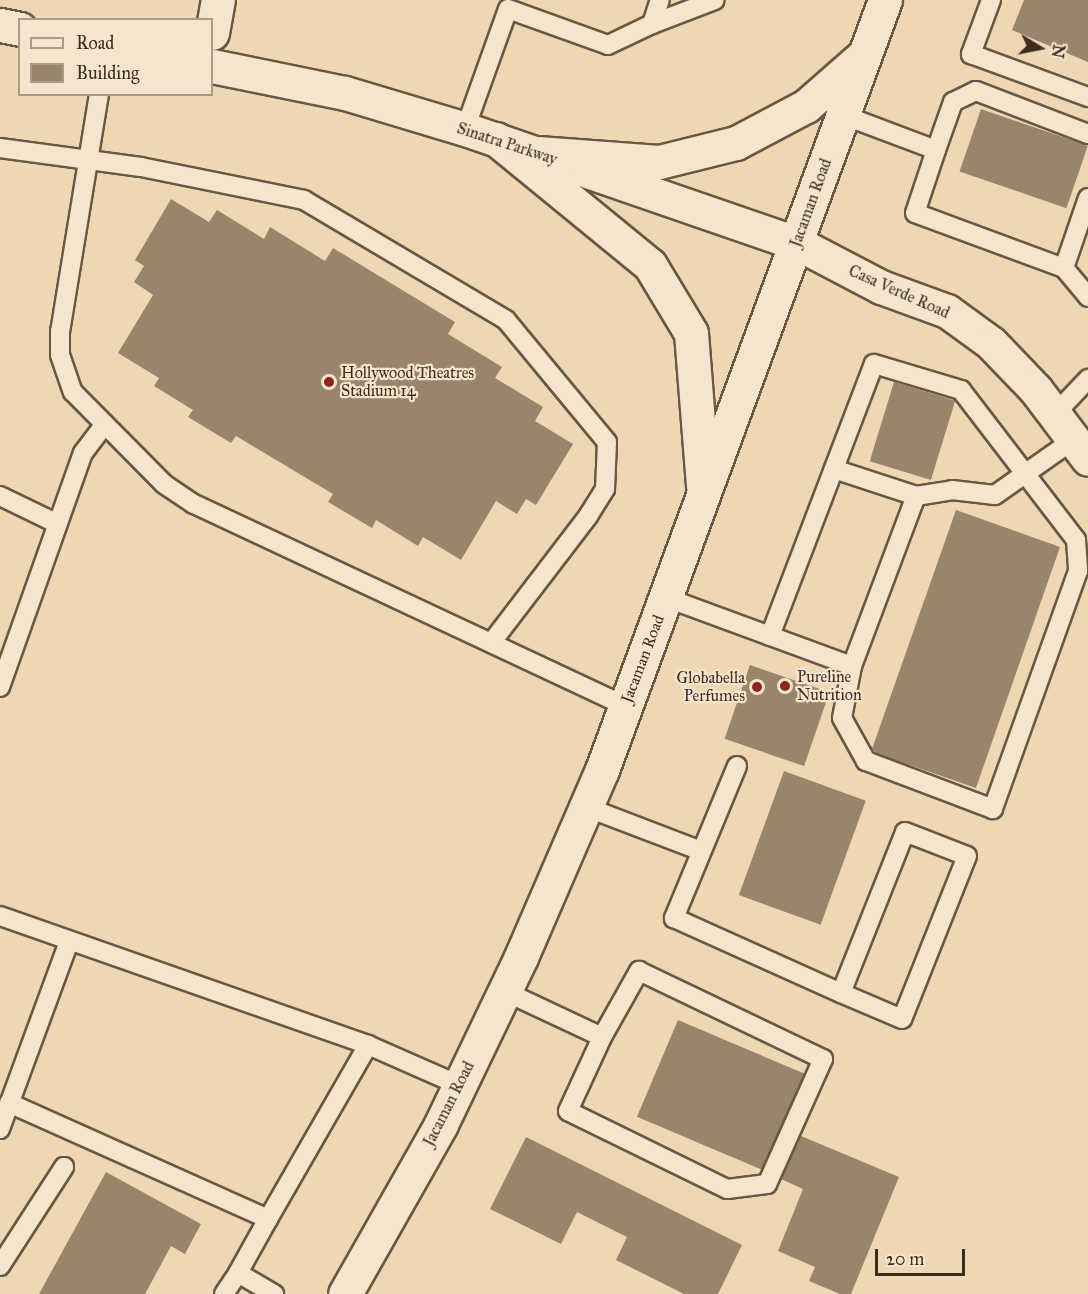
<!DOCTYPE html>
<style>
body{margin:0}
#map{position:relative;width:1088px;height:1294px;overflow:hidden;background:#efd7b4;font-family:"IM FELL Great Primer",serif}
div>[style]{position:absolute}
.building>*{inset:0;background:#98856c;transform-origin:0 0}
.roads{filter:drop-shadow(2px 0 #675843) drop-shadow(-2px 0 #675843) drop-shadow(0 2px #675843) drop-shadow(0 -2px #675843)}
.service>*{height:18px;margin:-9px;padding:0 9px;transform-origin:9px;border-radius:9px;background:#f5e5ce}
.minor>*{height:33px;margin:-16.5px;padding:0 16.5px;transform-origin:16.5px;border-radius:16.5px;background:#f5e5ce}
.tertiary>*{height:33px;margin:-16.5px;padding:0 16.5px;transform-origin:16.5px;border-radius:16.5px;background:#f5e5ce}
.secondary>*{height:33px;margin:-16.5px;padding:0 16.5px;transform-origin:16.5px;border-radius:16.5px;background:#f5e5ce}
.dots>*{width:16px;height:16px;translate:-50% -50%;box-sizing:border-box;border:3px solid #f5e5ce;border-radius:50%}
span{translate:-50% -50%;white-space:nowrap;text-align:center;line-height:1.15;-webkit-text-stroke:4.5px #f5e5ce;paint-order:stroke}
.street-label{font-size:16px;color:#3a2d1d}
.poi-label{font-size:16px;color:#3a2d1d}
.left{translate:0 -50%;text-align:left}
.right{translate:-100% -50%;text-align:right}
.legend{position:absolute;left:18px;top:18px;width:195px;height:78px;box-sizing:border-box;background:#f5e5ce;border:2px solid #aa9b87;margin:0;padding:8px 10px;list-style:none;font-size:18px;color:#3a2d1d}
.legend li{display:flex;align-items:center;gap:12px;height:30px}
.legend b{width:30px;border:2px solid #aa9b87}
.north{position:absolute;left:1010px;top:18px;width:60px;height:60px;-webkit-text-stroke:4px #f5e5ce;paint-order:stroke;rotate:100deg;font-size:16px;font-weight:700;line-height:24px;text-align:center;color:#3a2d1d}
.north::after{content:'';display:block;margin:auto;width:21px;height:27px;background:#3a2d1d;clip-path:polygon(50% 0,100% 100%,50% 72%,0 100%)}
.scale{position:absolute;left:875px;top:1249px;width:90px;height:27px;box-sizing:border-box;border:3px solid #3a2d1d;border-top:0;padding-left:8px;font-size:18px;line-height:21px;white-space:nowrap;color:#3a2d1d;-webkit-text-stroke:4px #f5e5ce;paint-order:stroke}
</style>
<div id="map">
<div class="building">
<i style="clip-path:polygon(1024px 0,1088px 0,1088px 62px,1012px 30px)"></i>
<i style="left:981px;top:109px;width:113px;height:66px;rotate:19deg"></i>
<i style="clip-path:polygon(171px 199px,209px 222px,217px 210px,264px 239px,270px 227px,325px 261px,333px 248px,455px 322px,448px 334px,502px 367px,495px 378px,543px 407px,535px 421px,573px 444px,536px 505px,526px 499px,517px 514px,496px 501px,461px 560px,423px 537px,418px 546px,376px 520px,372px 528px,328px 502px,333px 494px,236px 436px,231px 443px,188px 417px,193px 410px,154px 386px,159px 378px,118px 353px,153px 295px,134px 282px,144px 266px,135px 260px)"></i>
<i style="left:894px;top:382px;width:64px;height:83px;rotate:17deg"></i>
<i style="clip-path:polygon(956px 510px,1060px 547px,976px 788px,878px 754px,872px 749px)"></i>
<i style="left:750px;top:665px;width:84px;height:78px;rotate:19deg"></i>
<i style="left:784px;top:771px;width:87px;height:132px;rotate:20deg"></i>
<i style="left:678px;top:1020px;width:137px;height:105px;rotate:23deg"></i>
<i style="clip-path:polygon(801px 1136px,899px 1177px,851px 1294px,840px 1294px,809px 1281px,815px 1267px,778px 1251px,803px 1189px,781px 1179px)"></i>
<i style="clip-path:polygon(526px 1137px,742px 1245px,718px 1294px,684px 1294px,616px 1260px,627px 1237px,577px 1212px,561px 1244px,490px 1209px)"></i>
<i style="clip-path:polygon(106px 1172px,201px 1224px,185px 1254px,171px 1246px,145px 1294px,39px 1294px)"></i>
</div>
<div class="roads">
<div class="service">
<i style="left:991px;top:0;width:58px;rotate:110.3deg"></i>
<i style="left:971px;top:54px;width:125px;rotate:20.2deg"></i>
<i style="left:652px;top:24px;width:25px;rotate:-72deg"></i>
<i style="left:99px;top:94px;width:240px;rotate:99.3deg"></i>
<i style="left:60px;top:331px;width:24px;rotate:90deg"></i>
<i style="left:60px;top:355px;width:39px;rotate:71deg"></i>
<i style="left:73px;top:392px;width:129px;rotate:45.3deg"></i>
<i style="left:164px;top:484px;width:36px;rotate:34deg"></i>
<i style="left:194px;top:504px;width:477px;rotate:25.1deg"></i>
<i style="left:843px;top:115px;width:99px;rotate:20.6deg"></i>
<i style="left:936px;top:150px;width:66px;rotate:108.4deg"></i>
<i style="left:915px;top:213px;width:159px;rotate:20.3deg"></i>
<i style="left:1064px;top:268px;width:38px;rotate:50deg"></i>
<i style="left:465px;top:129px;width:127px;rotate:-70.3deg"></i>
<i style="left:508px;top:9px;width:106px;rotate:19.8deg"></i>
<i style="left:608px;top:45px;width:49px;rotate:-25.5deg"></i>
<i style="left:652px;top:24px;width:67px;rotate:-20.9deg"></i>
<i style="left:0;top:148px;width:142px;rotate:7.7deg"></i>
<i style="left:141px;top:167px;width:166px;rotate:11.4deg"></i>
<i style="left:304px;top:200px;width:235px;rotate:30.7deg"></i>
<i style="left:506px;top:320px;width:158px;rotate:50.4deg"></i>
<i style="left:607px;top:442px;width:47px;rotate:92.4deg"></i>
<i style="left:605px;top:489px;width:31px;rotate:122deg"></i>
<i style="left:589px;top:515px;width:161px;rotate:127.4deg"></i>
<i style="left:936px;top:150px;width:51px;rotate:-70.5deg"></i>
<i style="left:953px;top:102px;width:25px;rotate:-26deg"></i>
<i style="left:976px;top:91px;width:120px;rotate:21deg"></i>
<i style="left:1064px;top:268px;width:74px;rotate:-71.1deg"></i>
<i style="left:1054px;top:415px;width:50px;rotate:-46.6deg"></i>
<i style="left:834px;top:469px;width:86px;rotate:18.2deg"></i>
<i style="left:0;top:496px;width:64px;rotate:25.8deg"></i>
<i style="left:667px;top:598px;width:197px;rotate:20.2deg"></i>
<i style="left:852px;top:666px;width:182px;rotate:-69.4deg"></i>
<i style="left:916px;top:496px;width:36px;rotate:-9deg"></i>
<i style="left:952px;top:490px;width:43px;rotate:6.6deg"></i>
<i style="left:995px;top:495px;width:95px;rotate:-35.2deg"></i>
<i style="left:770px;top:636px;width:291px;rotate:-69.1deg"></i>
<i style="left:874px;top:364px;width:91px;rotate:16.6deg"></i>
<i style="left:961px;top:390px;width:189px;rotate:52.5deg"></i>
<i style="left:1076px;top:540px;width:31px;rotate:86deg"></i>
<i style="left:1078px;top:571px;width:253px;rotate:109.7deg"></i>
<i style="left:993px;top:809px;width:136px;rotate:-159.3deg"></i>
<i style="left:866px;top:761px;width:49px;rotate:-119.2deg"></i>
<i style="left:842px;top:718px;width:53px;rotate:-79.1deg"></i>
<i style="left:0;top:687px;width:248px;rotate:-70.5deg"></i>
<i style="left:83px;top:453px;width:36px;rotate:-53deg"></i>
<i style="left:737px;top:766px;width:165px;rotate:112.5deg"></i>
<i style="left:674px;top:918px;width:183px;rotate:24.2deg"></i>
<i style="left:841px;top:993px;width:173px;rotate:-68.3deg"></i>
<i style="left:905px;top:832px;width:66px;rotate:21.2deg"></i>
<i style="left:967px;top:856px;width:175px;rotate:111.7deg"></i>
<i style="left:902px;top:1019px;width:66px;rotate:-156.9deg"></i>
<i style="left:586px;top:807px;width:123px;rotate:20.9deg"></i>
<i style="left:0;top:916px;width:390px;rotate:19.3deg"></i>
<i style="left:368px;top:1045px;width:99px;rotate:23.7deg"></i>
<i style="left:504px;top:991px;width:108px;rotate:25.1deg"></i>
<i style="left:602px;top:1037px;width:76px;rotate:-60.7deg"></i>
<i style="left:639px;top:971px;width:204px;rotate:25.6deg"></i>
<i style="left:823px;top:1059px;width:137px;rotate:114.1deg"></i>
<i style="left:767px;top:1184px;width:40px;rotate:172.9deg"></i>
<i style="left:727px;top:1189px;width:177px;rotate:-153.9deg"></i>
<i style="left:568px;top:1111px;width:81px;rotate:-65.3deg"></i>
<i style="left:9px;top:1103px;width:284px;rotate:24.1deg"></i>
<i style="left:268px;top:1219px;width:201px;rotate:-60.1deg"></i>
<i style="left:0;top:1129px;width:200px;rotate:-69.8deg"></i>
<i style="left:268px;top:1219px;width:62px;rotate:119.1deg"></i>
<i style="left:238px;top:1273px;width:42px;rotate:30.3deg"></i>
<i style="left:0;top:1266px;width:118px;rotate:-57.1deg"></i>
<i style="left:224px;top:1294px;width:25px;rotate:-56deg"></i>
</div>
<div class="minor">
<i style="left:212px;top:33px;width:34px;rotate:-80deg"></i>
</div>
<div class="tertiary">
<i style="left:0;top:25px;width:20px;rotate:11deg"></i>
<i style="left:212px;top:66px;width:136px;rotate:11.5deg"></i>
<i style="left:345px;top:93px;width:125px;rotate:16.7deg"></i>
<i style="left:465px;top:129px;width:351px;rotate:19deg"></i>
<i style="left:797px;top:243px;width:95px;rotate:27.6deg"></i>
<i style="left:881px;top:287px;width:70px;rotate:20deg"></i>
<i style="left:947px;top:311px;width:54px;rotate:36deg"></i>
<i style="left:991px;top:343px;width:65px;rotate:46.2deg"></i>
<i style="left:1036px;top:390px;width:86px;rotate:53deg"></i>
</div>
<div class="secondary">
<i style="left:496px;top:139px;width:199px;rotate:39.3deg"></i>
<i style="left:650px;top:265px;width:79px;rotate:58.9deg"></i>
<i style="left:691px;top:333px;width:154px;rotate:85.5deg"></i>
<i style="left:538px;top:153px;width:121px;rotate:4.3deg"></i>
<i style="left:659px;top:162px;width:79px;rotate:-13.9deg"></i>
<i style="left:736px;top:143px;width:79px;rotate:-27.9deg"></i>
<i style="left:806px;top:106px;width:77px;rotate:-41.3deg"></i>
<i style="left:345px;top:1294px;width:195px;rotate:-60.5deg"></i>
<i style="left:441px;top:1124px;width:185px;rotate:-64.4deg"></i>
<i style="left:521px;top:957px;width:204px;rotate:-66.6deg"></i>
<i style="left:602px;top:770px;width:820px;rotate:-69.82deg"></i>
</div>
</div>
<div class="dots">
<i style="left:329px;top:382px;background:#8f2418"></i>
<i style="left:785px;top:686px;background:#8f2418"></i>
<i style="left:757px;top:687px;background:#8f2418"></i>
</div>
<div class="street-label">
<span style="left:507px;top:144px;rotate:18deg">Sinatra Parkway</span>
<span style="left:811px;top:203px;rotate:-70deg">Jacaman Road</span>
<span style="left:899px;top:292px;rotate:24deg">Casa Verde Road</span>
<span style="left:643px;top:659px;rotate:-69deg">Jacaman Road</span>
<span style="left:449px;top:1104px;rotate:-63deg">Jacaman Road</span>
</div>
<div class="poi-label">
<span class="left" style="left:341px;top:382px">Hollywood Theatres<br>Stadium 14</span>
<span class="left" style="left:797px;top:686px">Pureline<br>Nutrition</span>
<span class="right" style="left:745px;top:687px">Globabella<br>Perfumes</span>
</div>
<ul class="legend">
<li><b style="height:8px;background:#f5e5ce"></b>Road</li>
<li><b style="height:16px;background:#98856c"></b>Building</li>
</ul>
<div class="north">N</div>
<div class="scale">20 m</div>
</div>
